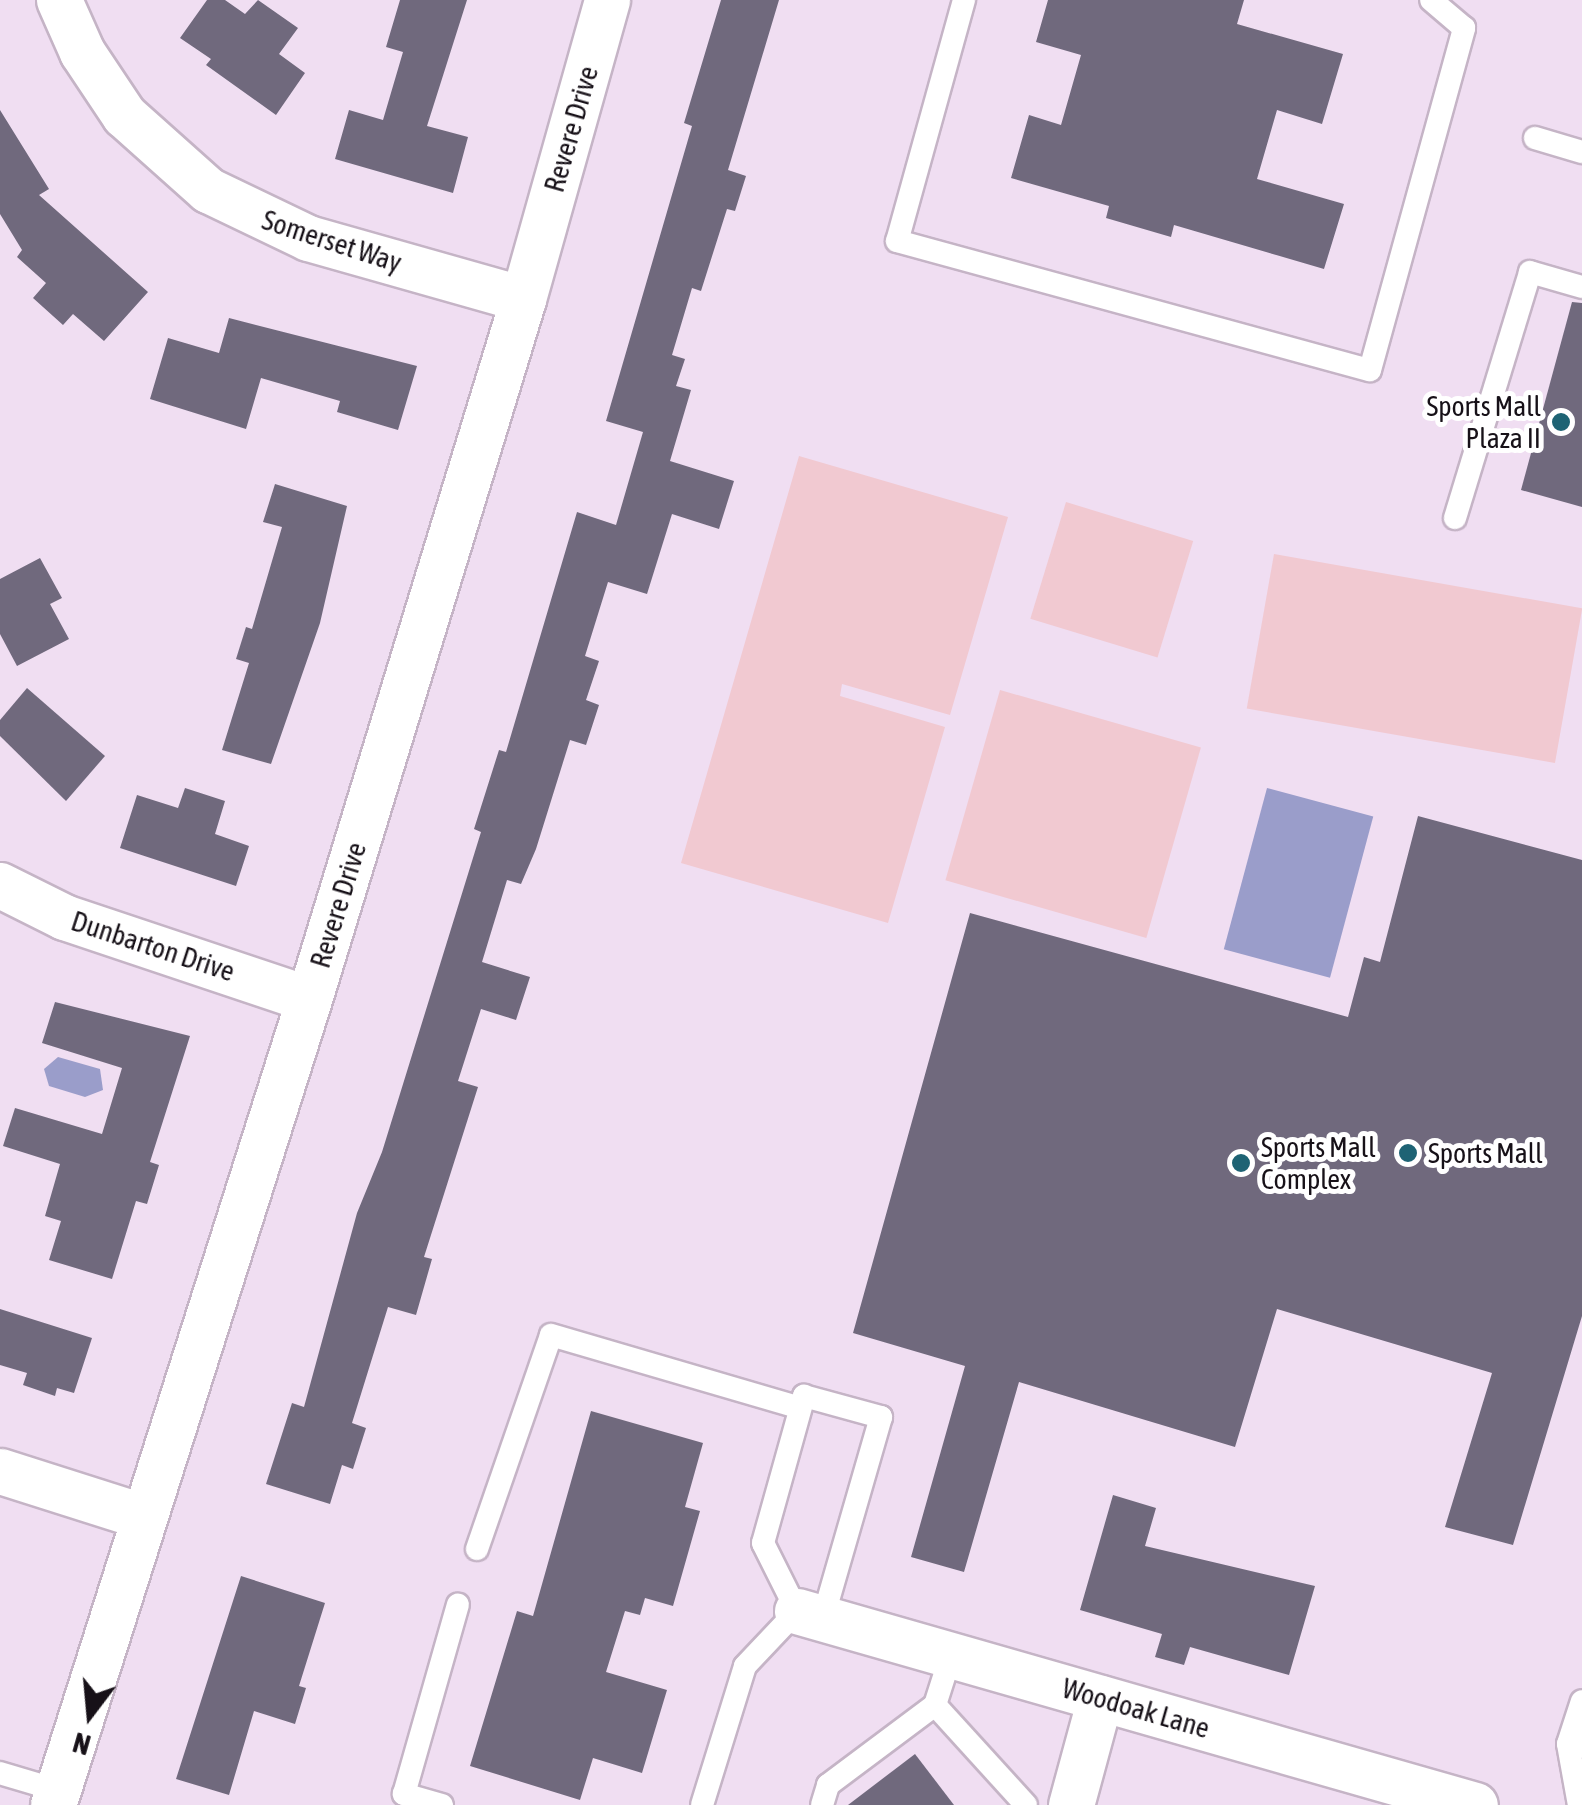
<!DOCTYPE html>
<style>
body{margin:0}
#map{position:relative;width:1582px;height:1805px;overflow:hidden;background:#f0def2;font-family:"Asap Condensed",sans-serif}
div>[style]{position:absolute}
.green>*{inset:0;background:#f1c9d1;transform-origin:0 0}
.water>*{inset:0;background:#9a9dca;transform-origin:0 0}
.building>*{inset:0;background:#70697d}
.roads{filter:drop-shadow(2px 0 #c5b4c6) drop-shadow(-2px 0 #c5b4c6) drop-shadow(0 2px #c5b4c6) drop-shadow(0 -2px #c5b4c6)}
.lane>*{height:22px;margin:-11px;padding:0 11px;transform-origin:11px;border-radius:11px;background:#fff}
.street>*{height:45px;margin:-22.5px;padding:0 22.5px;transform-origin:22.5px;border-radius:22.5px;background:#fff}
.dots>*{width:28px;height:28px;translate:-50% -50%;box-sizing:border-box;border:5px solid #fff;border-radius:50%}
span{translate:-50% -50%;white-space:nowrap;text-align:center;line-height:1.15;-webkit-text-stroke:10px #fff;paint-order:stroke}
.street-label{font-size:28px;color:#171118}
.poi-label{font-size:28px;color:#171118}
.right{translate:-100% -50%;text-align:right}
.left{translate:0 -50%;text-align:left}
.north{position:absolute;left:40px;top:1665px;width:100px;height:100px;-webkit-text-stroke:8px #fff;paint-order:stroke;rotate:196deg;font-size:28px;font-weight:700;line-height:40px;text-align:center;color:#171118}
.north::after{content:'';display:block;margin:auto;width:35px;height:45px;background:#171118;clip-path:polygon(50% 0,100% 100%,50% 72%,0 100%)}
</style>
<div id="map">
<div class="green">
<i style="clip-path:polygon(799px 456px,1008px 517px,950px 715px,842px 684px,840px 696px,945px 727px,888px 923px,681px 863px)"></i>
<i style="left:1066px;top:502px;width:133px;height:122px;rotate:17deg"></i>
<i style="left:1274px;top:554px;width:313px;height:157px;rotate:10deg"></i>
<i style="left:1000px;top:690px;width:209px;height:198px;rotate:16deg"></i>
</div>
<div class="water">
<i style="left:1267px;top:788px;width:110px;height:167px;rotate:15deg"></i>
<i style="clip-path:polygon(58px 1057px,100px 1069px,103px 1090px,85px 1097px,49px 1086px,44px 1069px)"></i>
</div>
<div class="building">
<i style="clip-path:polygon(207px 0,225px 0,245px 14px,258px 0,298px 28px,279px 54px,305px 73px,276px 115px,206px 65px,211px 59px,180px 38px)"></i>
<i style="clip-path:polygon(400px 0,467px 0,427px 126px,468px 137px,453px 193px,335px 159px,349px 110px,383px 120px,403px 52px,386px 47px)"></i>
<i style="clip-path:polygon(721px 0,779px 0,728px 170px,746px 176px,735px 211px,727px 209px,701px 291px,692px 288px,672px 355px,685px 359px,676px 386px,691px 390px,670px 461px,734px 481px,719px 529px,672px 514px,647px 594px,608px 582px,585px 656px,599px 661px,586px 700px,599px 705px,586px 745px,570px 740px,536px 849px,521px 884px,507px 880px,482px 962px,530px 977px,516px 1020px,481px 1009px,458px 1081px,478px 1087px,424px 1257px,432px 1259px,416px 1315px,388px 1307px,352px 1423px,366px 1428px,353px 1469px,342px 1465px,330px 1504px,266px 1484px,292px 1403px,304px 1407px,357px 1213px,382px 1152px,481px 832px,474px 829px,499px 750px,506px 752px,577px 512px,616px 525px,643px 432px,606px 421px,692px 126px,684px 123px)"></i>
<i style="clip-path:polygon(1048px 0,1244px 0,1237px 24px,1343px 54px,1322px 124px,1277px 110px,1257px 179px,1344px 204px,1324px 269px,1174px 225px,1171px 237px,1106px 218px,1109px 206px,1011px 178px,1029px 115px,1061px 125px,1081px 55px,1036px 42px)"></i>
<i style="clip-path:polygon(0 110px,49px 189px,39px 195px,148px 292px,104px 341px,73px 314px,63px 325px,33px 298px,46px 283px,17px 257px,22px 250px,0 214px)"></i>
<i style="clip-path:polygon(1572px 302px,1582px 303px,1582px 507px,1521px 490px)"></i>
<i style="clip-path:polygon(229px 318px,417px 366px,398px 430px,337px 412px,340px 401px,261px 378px,246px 429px,150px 399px,168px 338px,219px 353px)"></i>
<i style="clip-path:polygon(275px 484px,347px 506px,320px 623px,271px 764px,222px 750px,249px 663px,236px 659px,246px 627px,252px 629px,282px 527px,263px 522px)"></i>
<i style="clip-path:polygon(40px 558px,62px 598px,50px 604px,69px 639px,17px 666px,0 634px,0 579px)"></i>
<i style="clip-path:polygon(27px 688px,105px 756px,66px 801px,0 736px,0 720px)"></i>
<i style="clip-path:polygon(185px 788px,225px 801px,215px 834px,249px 846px,236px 886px,120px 848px,137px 795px,178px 808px)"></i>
<i style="clip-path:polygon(1418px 816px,1582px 860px,1582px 1316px,1513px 1545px,1445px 1527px,1492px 1373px,1277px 1309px,1235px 1447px,1019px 1382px,964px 1572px,911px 1557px,965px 1366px,853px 1333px,970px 913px,1348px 1017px,1364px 957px,1380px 962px)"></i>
<i style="clip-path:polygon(55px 1002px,190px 1036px,150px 1162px,159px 1165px,147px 1204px,136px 1201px,112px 1279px,49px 1260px,61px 1221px,45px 1216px,60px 1164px,3px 1146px,15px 1108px,102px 1134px,122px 1068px,42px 1043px)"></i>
<i style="clip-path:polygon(0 1309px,92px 1338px,74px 1393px,57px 1388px,55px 1396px,23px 1385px,27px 1373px,0 1365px)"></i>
<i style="clip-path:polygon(591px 1411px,703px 1443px,685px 1507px,700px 1511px,673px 1606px,645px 1598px,640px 1615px,625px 1611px,606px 1672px,667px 1690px,642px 1773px,593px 1758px,580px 1800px,470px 1766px,517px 1611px,533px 1616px)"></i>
<i style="clip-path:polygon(1113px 1495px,1156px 1508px,1145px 1546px,1315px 1586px,1289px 1675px,1190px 1647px,1184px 1665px,1155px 1657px,1162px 1634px,1080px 1610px)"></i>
<i style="clip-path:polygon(241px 1576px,325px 1603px,299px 1686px,306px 1688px,295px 1724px,254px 1711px,229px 1795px,176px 1779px)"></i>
<i style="clip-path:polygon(915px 1754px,954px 1805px,848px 1805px)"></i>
</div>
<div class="roads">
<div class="lane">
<i style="left:964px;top:0;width:250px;rotate:105.5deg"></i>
<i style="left:897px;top:241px;width:490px;rotate:15.3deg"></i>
<i style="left:1370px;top:370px;width:355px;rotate:-74.6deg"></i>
<i style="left:1464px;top:28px;width:43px;rotate:-139.7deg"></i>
<i style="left:1535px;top:138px;width:49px;rotate:16.6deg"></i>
<i style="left:1455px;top:518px;width:257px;rotate:-73deg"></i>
<i style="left:1530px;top:272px;width:54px;rotate:16.1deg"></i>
<i style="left:477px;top:1549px;width:226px;rotate:-70.9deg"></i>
<i style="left:551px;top:1335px;width:259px;rotate:16.3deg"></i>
<i style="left:935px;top:1705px;width:135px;rotate:47.7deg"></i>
<i style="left:1568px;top:1744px;width:62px;rotate:79.8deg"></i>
<i style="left:1579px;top:1747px;width:11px;rotate:-165deg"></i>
<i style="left:1568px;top:1744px;width:45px;rotate:-72deg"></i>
<i style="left:0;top:1773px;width:59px;rotate:16.6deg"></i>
<i style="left:442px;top:1805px;width:40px;rotate:-164deg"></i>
<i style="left:404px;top:1794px;width:197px;rotate:-74.1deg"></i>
<i style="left:702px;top:1805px;width:145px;rotate:-72.8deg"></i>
<i style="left:745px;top:1666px;width:76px;rotate:-46.6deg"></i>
<i style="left:797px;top:1611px;width:76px;rotate:-116.6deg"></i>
<i style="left:763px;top:1543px;width:153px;rotate:-74.4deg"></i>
<i style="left:804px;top:1396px;width:80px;rotate:15.3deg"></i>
<i style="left:881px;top:1417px;width:209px;rotate:106.1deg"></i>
<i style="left:822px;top:1805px;width:21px;rotate:-73deg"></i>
<i style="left:828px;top:1785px;width:134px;rotate:-36.8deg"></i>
<i style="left:935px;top:1705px;width:52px;rotate:-72.3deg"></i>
</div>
<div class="street">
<i style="left:59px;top:0;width:57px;rotate:66.1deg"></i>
<i style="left:82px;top:52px;width:76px;rotate:56.3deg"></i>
<i style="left:124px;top:115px;width:113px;rotate:41.8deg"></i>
<i style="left:208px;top:190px;width:111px;rotate:25.6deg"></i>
<i style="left:308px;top:238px;width:223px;rotate:15.8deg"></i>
<i style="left:0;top:885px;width:72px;rotate:26.6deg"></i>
<i style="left:64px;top:917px;width:258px;rotate:18.5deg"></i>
<i style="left:0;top:1471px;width:149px;rotate:17.6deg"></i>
<i style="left:797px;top:1611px;width:705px;rotate:15.97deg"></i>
<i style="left:53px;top:1805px;width:846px;rotate:-72.38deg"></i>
<i style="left:309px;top:999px;width:732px;rotate:-73deg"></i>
<i style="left:523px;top:299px;width:311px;rotate:-74.3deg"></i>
<i style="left:1071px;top:1805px;width:111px;rotate:-74.8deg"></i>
</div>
</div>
<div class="dots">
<i style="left:1561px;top:422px;background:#1e6374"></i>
<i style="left:1408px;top:1153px;background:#1e6374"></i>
<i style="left:1241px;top:1163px;background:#1e6374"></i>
</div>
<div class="street-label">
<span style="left:571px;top:129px;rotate:-74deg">Revere Drive</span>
<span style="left:332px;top:241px;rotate:18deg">Somerset Way</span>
<span style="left:338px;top:905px;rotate:-73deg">Revere Drive</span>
<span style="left:153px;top:946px;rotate:18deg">Dunbarton Drive</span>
<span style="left:1136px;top:1708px;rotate:16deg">Woodoak Lane</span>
</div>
<div class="poi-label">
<span class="right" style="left:1541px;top:422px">Sports Mall<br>Plaza II</span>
<span class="left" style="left:1261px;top:1163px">Sports Mall<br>Complex</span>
<span class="left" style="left:1428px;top:1153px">Sports Mall</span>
</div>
<div class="north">N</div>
</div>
